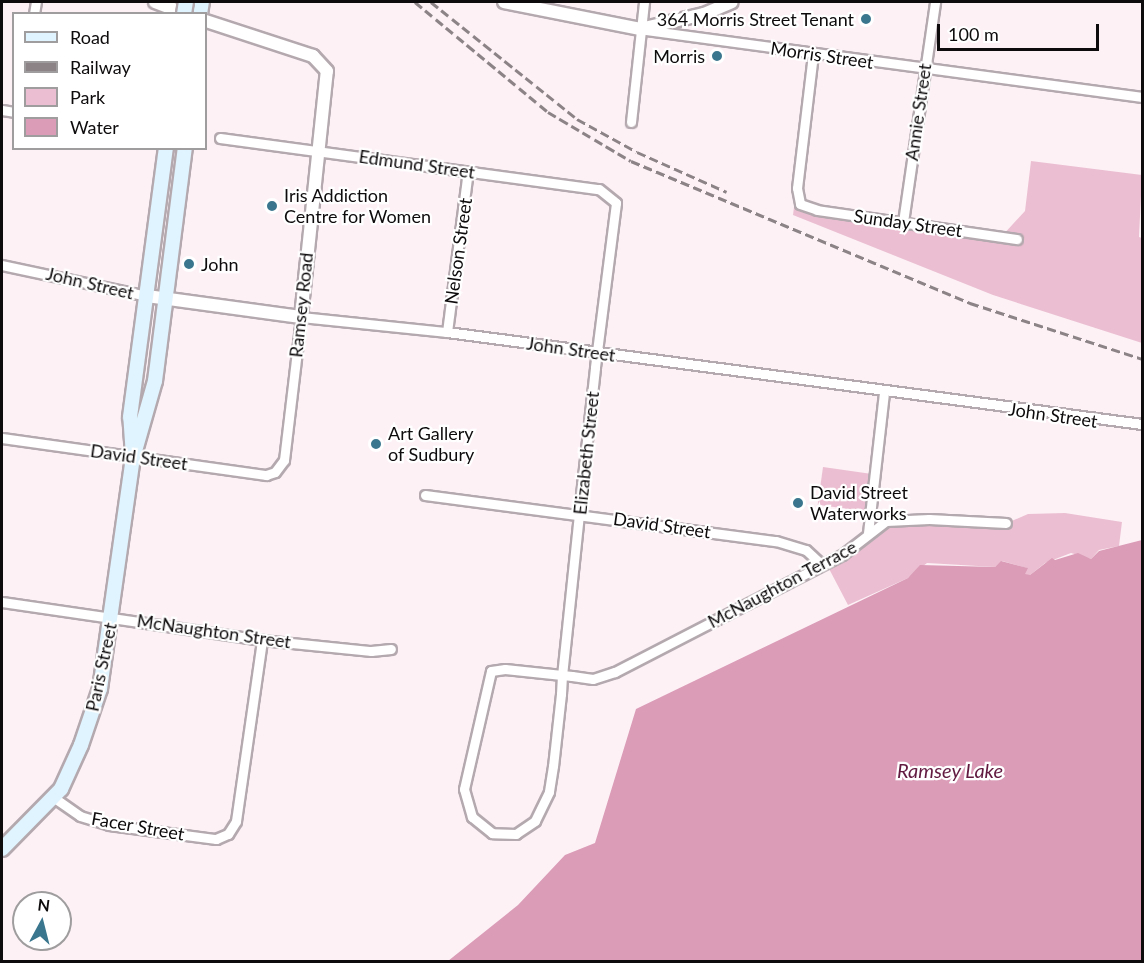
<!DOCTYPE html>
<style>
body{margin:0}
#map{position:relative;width:1144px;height:963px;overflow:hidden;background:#fdf1f6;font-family:Lato,sans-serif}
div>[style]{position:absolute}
.green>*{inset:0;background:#ebbfd1;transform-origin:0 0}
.water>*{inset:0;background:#da9cb7}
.roads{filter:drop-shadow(2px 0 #b4a9ae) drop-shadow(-2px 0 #b4a9ae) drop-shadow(0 2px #b4a9ae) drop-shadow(0 -2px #b4a9ae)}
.minor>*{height:9px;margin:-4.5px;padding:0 4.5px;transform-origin:4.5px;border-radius:4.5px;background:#fff}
.tertiary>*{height:12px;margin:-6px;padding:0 6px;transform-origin:6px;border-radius:6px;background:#fff}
.secondary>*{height:14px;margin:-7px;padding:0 7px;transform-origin:7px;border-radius:7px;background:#dff4fe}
.rail>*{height:3px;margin-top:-1.5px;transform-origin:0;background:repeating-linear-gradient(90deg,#8b8386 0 9px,transparent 0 13.5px)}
.bridges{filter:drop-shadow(2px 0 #b4a9ae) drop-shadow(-2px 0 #b4a9ae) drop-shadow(0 2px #b4a9ae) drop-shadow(0 -2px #b4a9ae)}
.secondary-bridge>*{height:14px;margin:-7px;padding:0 7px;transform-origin:7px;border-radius:7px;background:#dff4fe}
.dots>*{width:16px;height:16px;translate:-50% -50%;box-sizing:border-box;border:3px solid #fff;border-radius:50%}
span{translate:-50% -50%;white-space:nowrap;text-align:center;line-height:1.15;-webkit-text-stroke:4.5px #fff;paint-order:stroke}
.poi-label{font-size:18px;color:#0e0b0c}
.right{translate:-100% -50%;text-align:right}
.left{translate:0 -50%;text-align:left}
.street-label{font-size:18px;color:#0e0b0c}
.water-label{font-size:20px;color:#621a41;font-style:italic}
.frame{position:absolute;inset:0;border:3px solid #0e0b0c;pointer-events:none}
.legend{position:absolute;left:12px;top:12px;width:195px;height:138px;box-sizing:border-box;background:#fff;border:2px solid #9f9d9e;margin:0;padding:8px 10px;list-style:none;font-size:18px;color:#0e0b0c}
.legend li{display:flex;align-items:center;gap:12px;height:30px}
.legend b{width:30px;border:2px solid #9f9d9e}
.north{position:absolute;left:12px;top:891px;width:60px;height:60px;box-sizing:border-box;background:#fff;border:2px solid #9f9d9e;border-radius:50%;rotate:7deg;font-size:16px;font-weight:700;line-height:24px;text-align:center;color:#0e0b0c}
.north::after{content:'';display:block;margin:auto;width:21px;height:27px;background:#3a768d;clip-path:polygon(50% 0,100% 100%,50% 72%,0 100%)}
.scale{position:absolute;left:937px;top:24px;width:162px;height:27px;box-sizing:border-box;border:3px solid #0e0b0c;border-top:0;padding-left:8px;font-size:18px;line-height:21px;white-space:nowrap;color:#0e0b0c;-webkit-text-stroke:4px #fff;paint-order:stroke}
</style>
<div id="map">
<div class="green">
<i style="clip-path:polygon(1031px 161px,1142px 175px,1139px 237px,1142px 238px,1142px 343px,993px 295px,793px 215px,794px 207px,1002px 236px,1025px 211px)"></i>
<i style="left:823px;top:467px;width:53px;height:38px;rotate:8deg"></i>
<i style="clip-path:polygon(1065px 513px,1122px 522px,1119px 546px,1099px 550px,1091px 559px,1071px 553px,1045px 563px,1030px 575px,1024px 575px,1027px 568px,1002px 561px,995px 567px,927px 563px,908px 578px,848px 605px,826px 563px,880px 523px,1007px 523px,1028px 514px)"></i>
</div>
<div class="water">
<i style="clip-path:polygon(1142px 540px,1142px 961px,448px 961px,518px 905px,565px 855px,595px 843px,636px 709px,908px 578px,920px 565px,995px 567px,1001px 561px,1028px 568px,1025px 574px,1030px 575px,1052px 558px,1055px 560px,1078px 553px,1091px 559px,1099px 551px)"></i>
</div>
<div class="roads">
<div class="minor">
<i style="left:34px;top:14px;width:12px;rotate:-81deg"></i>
<i style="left:645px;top:30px;width:501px;rotate:7.68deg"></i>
<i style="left:813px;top:54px;width:135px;rotate:96.8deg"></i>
<i style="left:797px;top:188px;width:16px;rotate:79deg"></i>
<i style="left:800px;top:204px;width:18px;rotate:19deg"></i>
<i style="left:817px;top:210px;width:202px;rotate:8.3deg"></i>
<i style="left:2px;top:110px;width:12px;rotate:9deg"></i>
<i style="left:631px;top:122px;width:121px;rotate:-83.8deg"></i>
<i style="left:220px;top:138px;width:382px;rotate:7.7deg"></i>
<i style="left:599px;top:189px;width:22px;rotate:39deg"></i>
<i style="left:616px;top:203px;width:166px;rotate:97.3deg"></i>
<i style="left:595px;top:368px;width:147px;rotate:96.3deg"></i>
<i style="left:579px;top:514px;width:162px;rotate:96deg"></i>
<i style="left:562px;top:675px;width:19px;rotate:93deg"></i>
<i style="left:561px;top:694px;width:72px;rotate:96.3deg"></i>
<i style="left:553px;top:766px;width:26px;rotate:99deg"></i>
<i style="left:549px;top:792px;width:32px;rotate:116deg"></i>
<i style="left:535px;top:821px;width:23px;rotate:146deg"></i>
<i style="left:516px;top:834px;width:24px;rotate:-178deg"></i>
<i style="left:492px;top:833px;width:26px;rotate:-141deg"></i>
<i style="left:472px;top:817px;width:29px;rotate:-106deg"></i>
<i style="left:464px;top:789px;width:121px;rotate:-77.1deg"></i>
<i style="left:491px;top:671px;width:14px;rotate:-8deg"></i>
<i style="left:505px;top:669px;width:57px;rotate:6deg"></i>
<i style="left:562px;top:675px;width:10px;rotate:6deg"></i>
<i style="left:572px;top:676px;width:21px;rotate:8deg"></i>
<i style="left:593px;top:679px;width:23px;rotate:-18deg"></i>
<i style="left:615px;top:672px;width:255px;rotate:-27.3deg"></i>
<i style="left:842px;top:555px;width:56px;rotate:-37.7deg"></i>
<i style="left:886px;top:521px;width:43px;rotate:-2.7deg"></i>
<i style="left:929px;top:519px;width:77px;rotate:3deg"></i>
<i style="left:903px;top:222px;width:222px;rotate:-81.7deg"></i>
<i style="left:2px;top:265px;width:148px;rotate:12.1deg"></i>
<i style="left:447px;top:332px;width:162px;rotate:-82.6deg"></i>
<i style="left:2px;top:438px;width:267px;rotate:8deg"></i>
<i style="left:266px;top:475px;width:9px;rotate:-18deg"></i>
<i style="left:275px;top:472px;width:15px;rotate:-53deg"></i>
<i style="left:284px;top:460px;width:144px;rotate:-83.2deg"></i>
<i style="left:301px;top:317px;width:147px;rotate:5.9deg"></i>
<i style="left:447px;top:332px;width:701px;rotate:7.54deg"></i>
<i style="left:425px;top:495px;width:354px;rotate:7.5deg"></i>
<i style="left:776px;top:541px;width:31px;rotate:17deg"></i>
<i style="left:806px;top:550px;width:21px;rotate:43deg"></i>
<i style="left:868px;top:533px;width:142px;rotate:-83.5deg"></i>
<i style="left:2px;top:602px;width:263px;rotate:8.3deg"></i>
<i style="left:262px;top:640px;width:110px;rotate:5.8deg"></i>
<i style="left:371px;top:651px;width:20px;rotate:-6deg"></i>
<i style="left:53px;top:797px;width:33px;rotate:35deg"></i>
<i style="left:80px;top:816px;width:30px;rotate:17deg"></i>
<i style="left:109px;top:825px;width:108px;rotate:7.5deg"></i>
<i style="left:216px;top:839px;width:13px;rotate:-23deg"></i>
<i style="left:228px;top:834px;width:15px;rotate:-58deg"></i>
<i style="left:236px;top:821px;width:183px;rotate:-81.8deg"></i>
</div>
<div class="tertiary">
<i style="left:155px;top:2px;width:33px;rotate:21deg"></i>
<i style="left:504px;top:2px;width:139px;rotate:11.2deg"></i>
<i style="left:640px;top:29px;width:66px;rotate:-13.2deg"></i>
<i style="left:704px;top:14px;width:30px;rotate:-23deg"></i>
<i style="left:147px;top:296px;width:155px;rotate:7.8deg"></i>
<i style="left:301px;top:317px;width:247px;rotate:-84deg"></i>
<i style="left:327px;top:71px;width:21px;rotate:-133deg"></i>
<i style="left:313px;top:56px;width:113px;rotate:-161.9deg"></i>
</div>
<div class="secondary">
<i style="left:200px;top:14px;width:12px;rotate:-81deg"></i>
<i style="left:135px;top:451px;width:73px;rotate:-74.1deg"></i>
<i style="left:155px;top:381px;width:235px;rotate:-82.7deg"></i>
<i style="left:2px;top:849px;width:84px;rotate:-45.5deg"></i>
<i style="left:61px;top:789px;width:48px;rotate:-65.6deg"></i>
<i style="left:81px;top:745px;width:59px;rotate:-71.3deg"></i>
<i style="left:100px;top:689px;width:235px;rotate:-81.9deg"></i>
<i style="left:133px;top:456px;width:39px;rotate:-94deg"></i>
<i style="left:130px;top:417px;width:271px;rotate:-82.4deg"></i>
</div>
</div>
<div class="rail">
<i style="left:415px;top:2px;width:173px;rotate:39.6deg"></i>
<i style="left:548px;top:112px;width:96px;rotate:30.6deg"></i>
<i style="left:631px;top:161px;width:368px;rotate:22.7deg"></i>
<i style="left:970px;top:303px;width:181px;rotate:18deg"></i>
<i style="left:431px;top:2px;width:187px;rotate:38.7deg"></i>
<i style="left:577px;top:119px;width:68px;rotate:28.8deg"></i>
<i style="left:637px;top:152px;width:98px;rotate:24deg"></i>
</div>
<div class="bridges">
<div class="secondary-bridge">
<i style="left:184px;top:14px;width:12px;rotate:-81deg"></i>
</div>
</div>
<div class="dots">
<i style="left:866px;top:19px;background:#3a768d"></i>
<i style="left:717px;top:56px;background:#3a768d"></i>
<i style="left:272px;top:206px;background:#3a768d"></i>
<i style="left:189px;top:264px;background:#3a768d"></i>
<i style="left:376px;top:444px;background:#3a768d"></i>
<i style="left:798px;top:503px;background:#3a768d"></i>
</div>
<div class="poi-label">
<span class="right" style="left:854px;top:19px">364 Morris Street Tenant</span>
<span class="right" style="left:705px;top:56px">Morris</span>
<span class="left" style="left:284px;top:206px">Iris Addiction<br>Centre for Women</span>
<span class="left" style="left:201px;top:264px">John</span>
<span class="left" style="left:388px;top:444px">Art Gallery<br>of Sudbury</span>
<span class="left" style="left:810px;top:503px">David Street<br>Waterworks</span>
</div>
<div class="street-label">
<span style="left:822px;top:55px;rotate:8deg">Morris Street</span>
<span style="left:918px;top:112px;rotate:-82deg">Annie Street</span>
<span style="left:417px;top:164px;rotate:8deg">Edmund Street</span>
<span style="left:908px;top:223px;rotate:8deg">Sunday Street</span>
<span style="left:458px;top:251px;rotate:-82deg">Nelson Street</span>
<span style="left:90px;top:283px;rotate:13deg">John Street</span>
<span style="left:301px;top:305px;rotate:-84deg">Ramsey Road</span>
<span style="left:571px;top:349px;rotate:8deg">John Street</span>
<span style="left:1053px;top:415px;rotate:8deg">John Street</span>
<span style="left:586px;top:453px;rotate:-84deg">Elizabeth Street</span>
<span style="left:139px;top:457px;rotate:8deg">David Street</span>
<span style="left:662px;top:525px;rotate:8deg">David Street</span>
<span style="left:782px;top:584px;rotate:-28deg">McNaughton Terrace</span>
<span style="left:214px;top:631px;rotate:8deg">McNaughton Street</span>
<span style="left:101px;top:667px;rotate:-78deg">Paris Street</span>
<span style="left:138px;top:826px;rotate:10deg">Facer Street</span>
</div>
<div class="water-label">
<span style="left:950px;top:770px">Ramsey Lake</span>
</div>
<div class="frame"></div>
<ul class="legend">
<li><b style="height:8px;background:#dff4fe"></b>Road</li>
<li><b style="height:8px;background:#8b8386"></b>Railway</li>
<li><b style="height:16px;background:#ebbfd1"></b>Park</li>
<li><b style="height:16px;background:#da9cb7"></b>Water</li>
</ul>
<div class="north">N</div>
<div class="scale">100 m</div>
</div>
